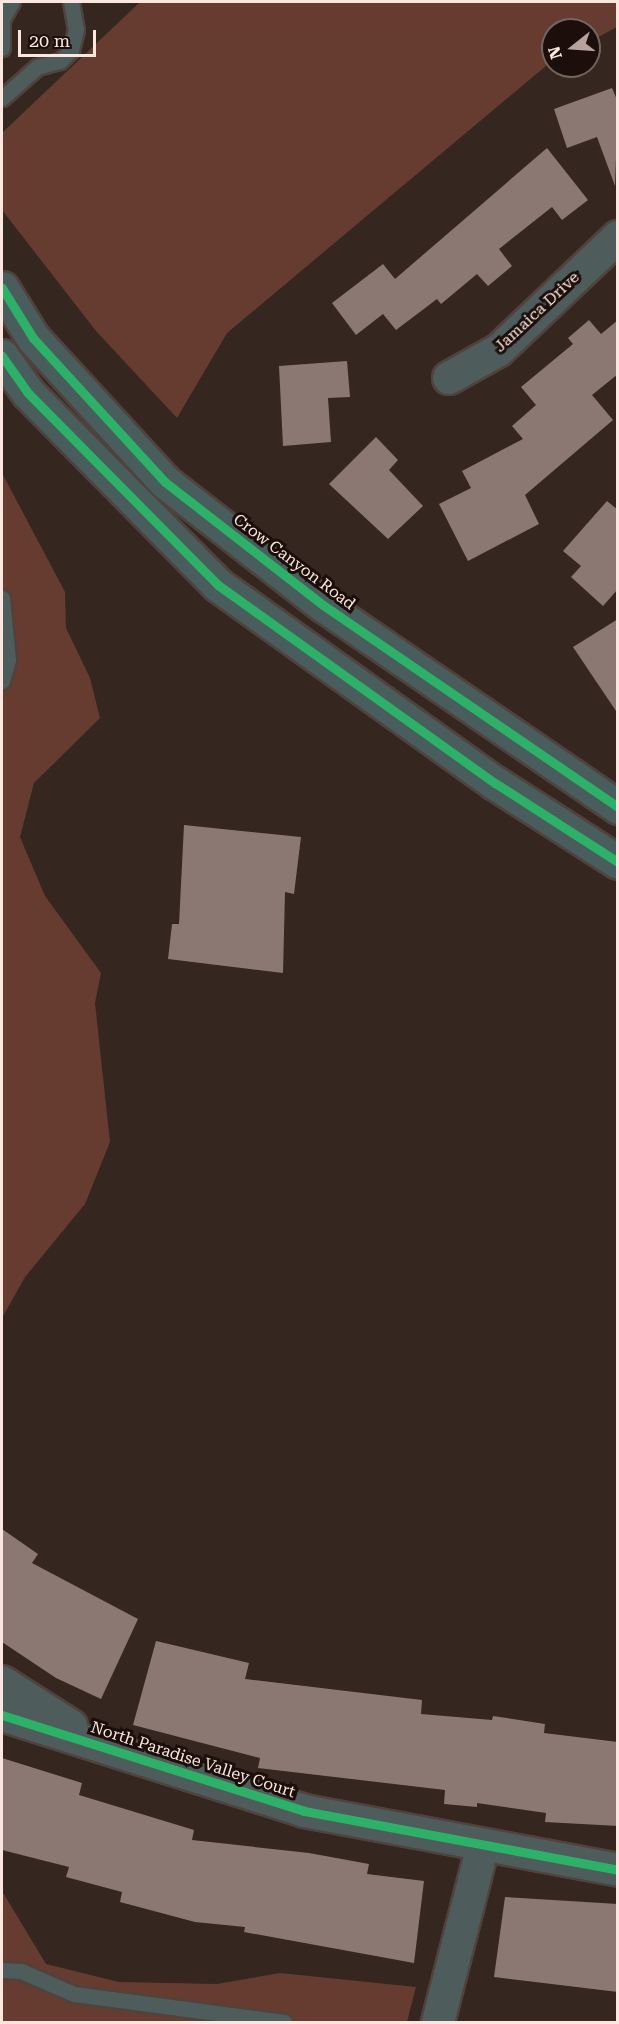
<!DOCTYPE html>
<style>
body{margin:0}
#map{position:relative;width:619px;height:2024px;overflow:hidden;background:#362620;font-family:"Roboto Serif",serif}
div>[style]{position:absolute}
.green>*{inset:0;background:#653c2f}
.building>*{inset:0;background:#8b7872}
.roads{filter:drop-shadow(2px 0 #50423d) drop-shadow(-2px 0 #50423d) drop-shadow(0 2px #50423d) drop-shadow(0 -2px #50423d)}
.service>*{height:15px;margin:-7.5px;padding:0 7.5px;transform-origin:7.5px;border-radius:7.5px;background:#4e5c5c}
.minor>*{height:32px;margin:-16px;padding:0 16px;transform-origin:16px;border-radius:16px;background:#4e5c5c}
.secondary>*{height:33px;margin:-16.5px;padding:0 16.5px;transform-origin:16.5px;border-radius:16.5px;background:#495d5c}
.cycleway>*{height:9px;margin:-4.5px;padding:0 4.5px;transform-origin:4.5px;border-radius:4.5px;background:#2db169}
span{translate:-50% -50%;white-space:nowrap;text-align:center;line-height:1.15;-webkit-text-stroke:6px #1c0f0b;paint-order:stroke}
.street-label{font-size:16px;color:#fbe7e0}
.frame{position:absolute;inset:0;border:3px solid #fbe7e0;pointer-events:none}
.north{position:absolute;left:541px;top:18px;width:60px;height:60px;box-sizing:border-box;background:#1c0f0b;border:2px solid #756560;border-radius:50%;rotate:253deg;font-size:16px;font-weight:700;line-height:24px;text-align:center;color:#fbe7e0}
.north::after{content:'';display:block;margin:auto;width:21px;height:27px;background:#b6a39d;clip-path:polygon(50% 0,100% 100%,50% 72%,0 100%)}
.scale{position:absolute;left:18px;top:30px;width:78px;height:27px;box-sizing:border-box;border:3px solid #fbe7e0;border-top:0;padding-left:8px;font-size:18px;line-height:21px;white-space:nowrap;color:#fbe7e0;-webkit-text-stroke:4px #1c0f0b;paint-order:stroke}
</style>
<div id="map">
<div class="green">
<i style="clip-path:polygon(140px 2px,617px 2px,617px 27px,589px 42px,589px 30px,553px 30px,553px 60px,227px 333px,177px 418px,96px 331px,2px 210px,2px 133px)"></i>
<i style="clip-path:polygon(2px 473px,65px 592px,66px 628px,90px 678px,100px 718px,34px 783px,20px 837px,45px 896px,101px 973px,95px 1003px,110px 1142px,85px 1204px,25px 1277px,2px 1318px)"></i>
<i style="clip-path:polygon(2px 1891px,46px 1964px,119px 1982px,217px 1984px,280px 1973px,416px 1987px,407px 2022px,2px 2022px)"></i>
</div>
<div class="building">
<i style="clip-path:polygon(612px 88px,618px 102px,615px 186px,597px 137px,567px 148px,554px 109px)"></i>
<i style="clip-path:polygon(547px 148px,588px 200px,562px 220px,552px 207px,499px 249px,512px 266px,488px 286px,477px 274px,441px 304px,437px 299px,396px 330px,383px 314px,356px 335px,332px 303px,383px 264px,395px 279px)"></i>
<i style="clip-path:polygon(589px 320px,601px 334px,618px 320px,618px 374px,592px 395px,613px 420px,525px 495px,539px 524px,468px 561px,439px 504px,471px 488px,462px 471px,523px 439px,512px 426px,536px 405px,521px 387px,573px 344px,568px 338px)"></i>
<i style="clip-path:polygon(347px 361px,350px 397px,328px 398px,331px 442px,283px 446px,279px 366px)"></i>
<i style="clip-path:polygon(376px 437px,398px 460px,389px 470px,423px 506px,388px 539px,329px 484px)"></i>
<i style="clip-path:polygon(607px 501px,618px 510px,618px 589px,603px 606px,571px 577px,581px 566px,563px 551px)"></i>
<i style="clip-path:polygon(618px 619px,618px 714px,573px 647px)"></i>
<i style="clip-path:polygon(184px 825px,301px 837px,294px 894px,285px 892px,283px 973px,168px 959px,172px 924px,179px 924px)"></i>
<i style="clip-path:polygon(2px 1529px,38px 1554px,32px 1563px,138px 1619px,101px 1699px,56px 1678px,2px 1642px)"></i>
<i style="clip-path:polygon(156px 1641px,249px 1663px,245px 1679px,422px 1700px,421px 1714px,492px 1720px,493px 1716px,545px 1724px,544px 1733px,618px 1742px,618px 1826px,545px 1822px,546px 1813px,477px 1803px,477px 1807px,444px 1804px,445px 1790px,258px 1768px,260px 1758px,133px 1725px)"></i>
<i style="clip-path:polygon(2px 1758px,82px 1783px,79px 1795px,194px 1830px,192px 1840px,309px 1853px,369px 1864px,367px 1874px,424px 1881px,414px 1963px,244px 1932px,245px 1927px,195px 1922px,120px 1902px,122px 1892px,66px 1877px,69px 1867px,2px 1850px)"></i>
<i style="clip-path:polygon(505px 1897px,618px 1904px,618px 1992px,494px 1977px)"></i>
</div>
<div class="roads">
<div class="service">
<i style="left:2px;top:48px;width:29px;rotate:-90deg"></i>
<i style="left:2px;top:19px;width:20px;rotate:-60deg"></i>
<i style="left:2px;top:98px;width:47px;rotate:-41.5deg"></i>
<i style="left:37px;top:67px;width:24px;rotate:-15deg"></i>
<i style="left:60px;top:61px;width:16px;rotate:-45deg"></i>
<i style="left:71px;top:50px;width:21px;rotate:-76deg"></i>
<i style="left:76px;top:30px;width:28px;rotate:-100deg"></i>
<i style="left:2px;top:598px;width:62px;rotate:84.5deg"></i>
<i style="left:8px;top:660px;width:22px;rotate:106deg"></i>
<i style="left:2px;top:1970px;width:19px;rotate:3deg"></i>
<i style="left:21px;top:1971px;width:58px;rotate:23.5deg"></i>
<i style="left:74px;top:1994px;width:212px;rotate:7.6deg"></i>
</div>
<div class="minor">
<i style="left:449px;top:378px;width:57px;rotate:-29.2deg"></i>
<i style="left:499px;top:350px;width:164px;rotate:-43.5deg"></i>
<i style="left:2px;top:1682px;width:82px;rotate:32.5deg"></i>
<i style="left:2px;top:1715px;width:317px;rotate:17.6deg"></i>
<i style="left:304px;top:1811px;width:319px;rotate:10.6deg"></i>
<i style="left:438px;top:2022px;width:182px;rotate:-75.7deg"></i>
</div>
<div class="secondary">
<i style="left:2px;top:288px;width:59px;rotate:58.2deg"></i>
<i style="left:33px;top:338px;width:195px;rotate:47.5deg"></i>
<i style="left:165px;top:482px;width:200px;rotate:37.9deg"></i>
<i style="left:323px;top:605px;width:358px;rotate:34.4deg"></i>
<i style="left:2px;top:356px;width:45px;rotate:54.9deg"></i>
<i style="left:28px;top:393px;width:270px;rotate:45.3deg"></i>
<i style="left:218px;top:585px;width:340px;rotate:35.6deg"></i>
<i style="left:495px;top:783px;width:146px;rotate:32.7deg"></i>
</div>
</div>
<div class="cycleway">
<i style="left:2px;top:288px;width:59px;rotate:58.2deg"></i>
<i style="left:33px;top:338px;width:195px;rotate:47.5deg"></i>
<i style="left:165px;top:482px;width:200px;rotate:37.9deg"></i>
<i style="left:323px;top:605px;width:358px;rotate:34.4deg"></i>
<i style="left:2px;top:356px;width:45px;rotate:54.9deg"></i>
<i style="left:28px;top:393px;width:270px;rotate:45.3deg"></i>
<i style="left:218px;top:585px;width:340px;rotate:35.6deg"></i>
<i style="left:495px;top:783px;width:146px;rotate:32.7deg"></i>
<i style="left:2px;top:1715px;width:317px;rotate:17.6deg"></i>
<i style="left:304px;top:1811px;width:319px;rotate:10.6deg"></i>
</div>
<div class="street-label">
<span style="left:537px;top:312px;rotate:-43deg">Jamaica Drive</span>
<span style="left:294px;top:562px;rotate:37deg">Crow Canyon Road</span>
<span style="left:193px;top:1760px;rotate:18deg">North Paradise Valley Court</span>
</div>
<div class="frame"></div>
<div class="north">N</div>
<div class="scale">20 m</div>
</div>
